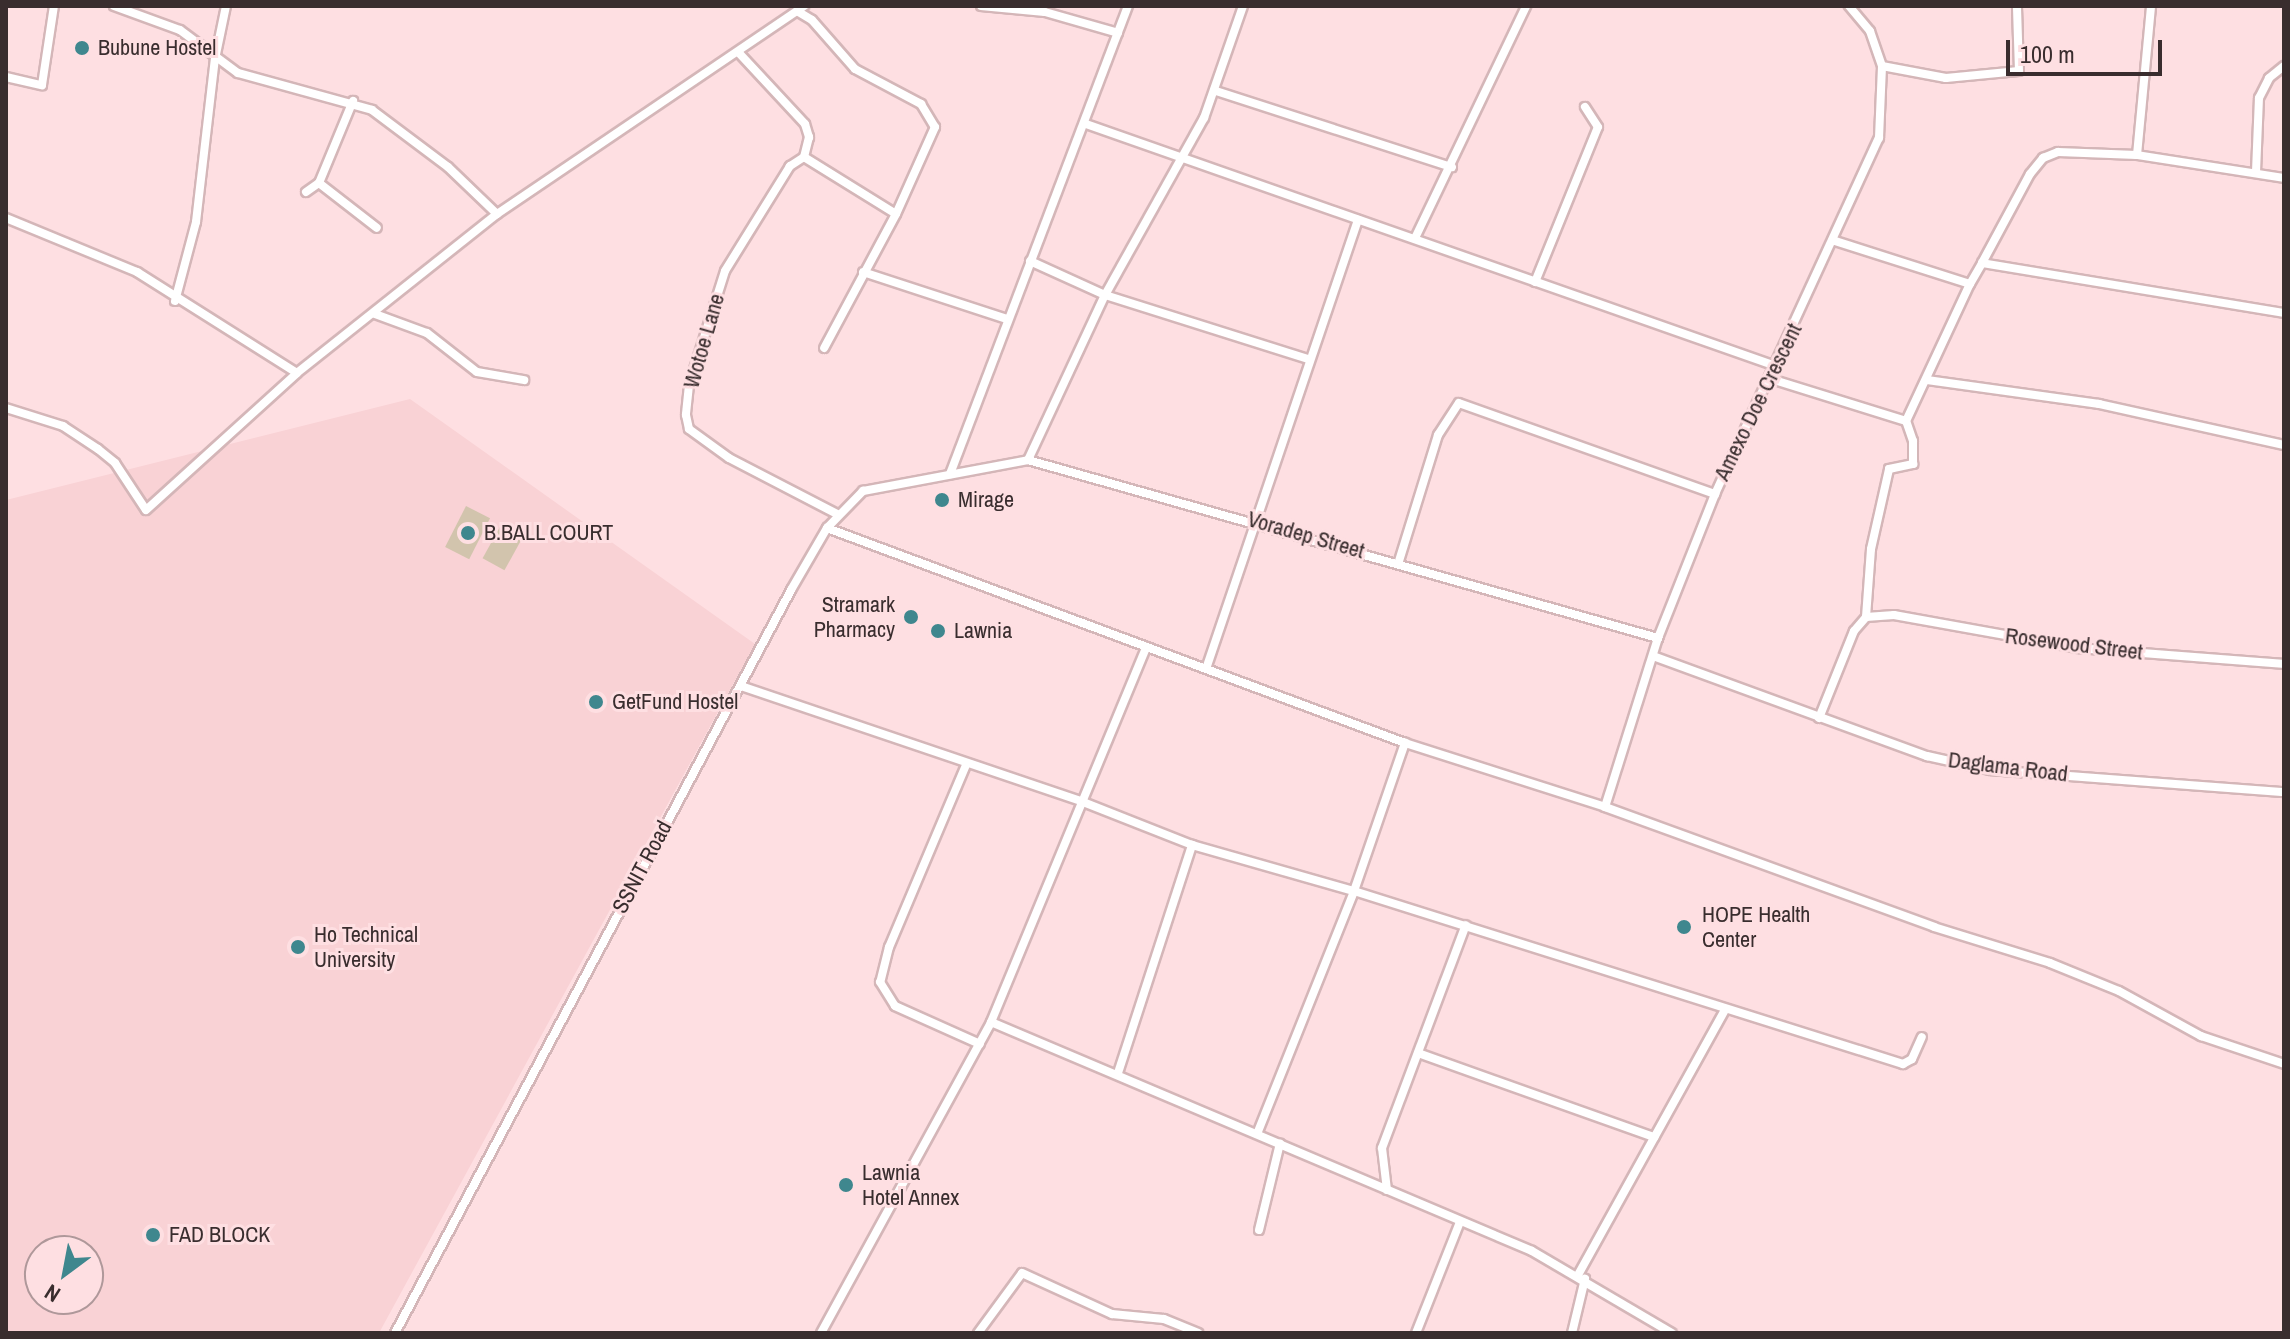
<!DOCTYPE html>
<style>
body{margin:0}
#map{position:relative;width:2290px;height:1339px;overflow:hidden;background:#fedfe2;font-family:"Archivo Narrow",sans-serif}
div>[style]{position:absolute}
.built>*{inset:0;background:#f9d2d5}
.green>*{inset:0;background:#d2c4ad;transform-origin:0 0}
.roads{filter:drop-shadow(2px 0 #d4b6b8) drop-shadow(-2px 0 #d4b6b8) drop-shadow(0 2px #d4b6b8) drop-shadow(0 -2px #d4b6b8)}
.street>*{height:8px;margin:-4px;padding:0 4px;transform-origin:4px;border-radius:4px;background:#fff}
.dots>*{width:22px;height:22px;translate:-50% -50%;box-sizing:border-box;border:4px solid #fedfe2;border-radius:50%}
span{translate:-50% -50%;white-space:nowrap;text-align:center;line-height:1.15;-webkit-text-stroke:6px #fedfe2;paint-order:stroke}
.poi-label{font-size:22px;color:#392d2e}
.left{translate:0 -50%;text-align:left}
.right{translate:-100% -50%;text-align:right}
.street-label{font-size:22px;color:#392d2e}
.frame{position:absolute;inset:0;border:8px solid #392d2e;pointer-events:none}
.north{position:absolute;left:24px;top:1235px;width:80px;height:80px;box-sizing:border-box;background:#fedfe2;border:2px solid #af989a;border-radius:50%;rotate:212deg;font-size:22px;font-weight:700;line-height:32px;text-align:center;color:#392d2e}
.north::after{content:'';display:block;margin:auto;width:28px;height:36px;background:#3f878e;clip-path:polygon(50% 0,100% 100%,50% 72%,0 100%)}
.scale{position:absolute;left:2006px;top:40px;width:156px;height:36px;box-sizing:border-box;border:4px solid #392d2e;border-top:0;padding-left:10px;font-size:24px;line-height:28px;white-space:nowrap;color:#392d2e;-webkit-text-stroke:6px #fedfe2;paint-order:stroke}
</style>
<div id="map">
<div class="built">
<i style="clip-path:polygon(evenodd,410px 399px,755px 644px,379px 1333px,6px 1333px,6px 500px,410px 399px,40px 1251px,88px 1251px,88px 1299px,40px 1299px,40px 1251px)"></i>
</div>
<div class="green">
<i style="left:466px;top:506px;width:27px;height:46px;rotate:27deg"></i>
<i style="left:501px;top:525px;width:25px;height:38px;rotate:29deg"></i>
</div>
<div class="roads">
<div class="street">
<i style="left:114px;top:6px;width:70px;rotate:20deg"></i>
<i style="left:180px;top:30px;width:72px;rotate:36.6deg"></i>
<i style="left:238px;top:73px;width:139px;rotate:15.4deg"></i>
<i style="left:372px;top:110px;width:95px;rotate:36.9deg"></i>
<i style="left:448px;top:167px;width:68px;rotate:43.8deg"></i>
<i style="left:981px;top:6px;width:64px;rotate:5.4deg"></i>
<i style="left:1045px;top:12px;width:76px;rotate:16deg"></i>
<i style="left:797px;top:11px;width:17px;rotate:31deg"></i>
<i style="left:812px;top:20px;width:65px;rotate:48.7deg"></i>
<i style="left:855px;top:69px;width:75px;rotate:27.9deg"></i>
<i style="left:921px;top:104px;width:27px;rotate:59deg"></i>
<i style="left:935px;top:127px;width:95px;rotate:114.1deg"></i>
<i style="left:896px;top:214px;width:152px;rotate:118.2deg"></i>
<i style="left:739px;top:53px;width:97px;rotate:47.1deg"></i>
<i style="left:805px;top:124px;width:14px;rotate:73deg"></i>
<i style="left:809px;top:137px;width:21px;rotate:104deg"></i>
<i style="left:804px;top:157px;width:108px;rotate:31.8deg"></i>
<i style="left:1882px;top:66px;width:65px;rotate:10.6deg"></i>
<i style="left:1946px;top:78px;width:73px;rotate:-5.5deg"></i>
<i style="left:2019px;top:71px;width:65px;rotate:-91.8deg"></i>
<i style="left:6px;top:77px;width:37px;rotate:13deg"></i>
<i style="left:42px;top:85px;width:80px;rotate:-81.4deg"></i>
<i style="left:1216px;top:91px;width:248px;rotate:17.9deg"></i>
<i style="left:1086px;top:124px;width:731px;rotate:19.33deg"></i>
<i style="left:2137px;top:155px;width:150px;rotate:-84.6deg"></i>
<i style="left:804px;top:157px;width:17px;rotate:147deg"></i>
<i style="left:790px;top:166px;width:123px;rotate:121.8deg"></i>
<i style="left:725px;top:271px;width:120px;rotate:107.5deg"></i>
<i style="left:689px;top:385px;width:30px;rotate:96deg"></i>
<i style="left:686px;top:415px;width:14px;rotate:78deg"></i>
<i style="left:689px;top:429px;width:49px;rotate:35.9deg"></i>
<i style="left:729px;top:458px;width:122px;rotate:27.4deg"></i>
<i style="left:2256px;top:172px;width:74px;rotate:-87.7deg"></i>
<i style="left:2259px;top:98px;width:22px;rotate:-63deg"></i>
<i style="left:2269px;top:78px;width:19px;rotate:-39deg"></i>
<i style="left:319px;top:183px;width:73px;rotate:37.8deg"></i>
<i style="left:306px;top:192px;width:16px;rotate:-35deg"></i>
<i style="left:319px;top:183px;width:89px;rotate:-67.5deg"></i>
<i style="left:6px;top:218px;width:142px;rotate:22.4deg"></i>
<i style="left:137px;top:272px;width:189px;rotate:32.3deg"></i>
<i style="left:1416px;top:236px;width:255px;rotate:-64.4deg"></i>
<i style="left:1030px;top:261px;width:82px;rotate:24.4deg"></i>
<i style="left:1105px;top:295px;width:213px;rotate:17.5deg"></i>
<i style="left:1982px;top:263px;width:101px;rotate:-61.7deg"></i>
<i style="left:2030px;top:174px;width:21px;rotate:-51deg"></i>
<i style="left:2043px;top:158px;width:16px;rotate:-22deg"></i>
<i style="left:2058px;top:152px;width:79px;rotate:2.2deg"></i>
<i style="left:2137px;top:155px;width:149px;rotate:8.9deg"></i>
<i style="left:863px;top:272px;width:151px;rotate:18.1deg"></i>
<i style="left:1535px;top:282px;width:167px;rotate:-67.9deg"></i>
<i style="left:1598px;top:127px;width:24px;rotate:-123deg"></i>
<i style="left:1970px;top:284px;width:24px;rotate:-60deg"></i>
<i style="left:1982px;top:263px;width:306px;rotate:9.4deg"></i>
<i style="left:175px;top:301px;width:82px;rotate:-75.1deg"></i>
<i style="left:196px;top:222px;width:164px;rotate:-83.4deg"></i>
<i style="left:215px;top:59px;width:54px;rotate:-78.3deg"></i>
<i style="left:375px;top:314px;width:55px;rotate:20.1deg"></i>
<i style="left:427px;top:333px;width:63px;rotate:38deg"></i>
<i style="left:477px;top:372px;width:48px;rotate:9.7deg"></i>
<i style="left:1771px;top:379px;width:141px;rotate:17.3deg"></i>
<i style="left:1927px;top:380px;width:174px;rotate:7.9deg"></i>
<i style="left:2099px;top:404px;width:189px;rotate:12.5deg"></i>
<i style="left:6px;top:408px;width:60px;rotate:17.5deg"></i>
<i style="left:63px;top:426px;width:42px;rotate:33.3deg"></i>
<i style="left:98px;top:449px;width:22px;rotate:39deg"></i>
<i style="left:115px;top:463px;width:56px;rotate:56.6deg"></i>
<i style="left:146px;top:510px;width:204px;rotate:-42.2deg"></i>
<i style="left:297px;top:373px;width:256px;rotate:-38.5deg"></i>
<i style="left:497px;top:214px;width:371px;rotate:-34.1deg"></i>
<i style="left:1028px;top:460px;width:182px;rotate:-65deg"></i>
<i style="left:1105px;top:295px;width:203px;rotate:-60.8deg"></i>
<i style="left:1204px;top:118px;width:119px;rotate:-70.8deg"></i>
<i style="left:950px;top:474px;width:501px;rotate:-69.18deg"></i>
<i style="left:827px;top:528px;width:617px;rotate:20.4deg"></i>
<i style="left:1405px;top:743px;width:210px;rotate:17.7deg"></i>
<i style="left:1605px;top:807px;width:350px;rotate:20deg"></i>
<i style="left:1934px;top:927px;width:121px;rotate:17.2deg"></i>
<i style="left:2050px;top:963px;width:74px;rotate:22.1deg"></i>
<i style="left:2119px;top:991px;width:94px;rotate:28.8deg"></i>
<i style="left:2201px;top:1036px;width:88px;rotate:18.6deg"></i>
<i style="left:1399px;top:561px;width:132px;rotate:-72.8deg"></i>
<i style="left:1438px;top:435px;width:38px;rotate:-57deg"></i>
<i style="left:1459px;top:403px;width:272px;rotate:19.6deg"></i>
<i style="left:1866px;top:617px;width:28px;rotate:-4deg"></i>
<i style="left:1894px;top:615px;width:187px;rotate:10.2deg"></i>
<i style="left:2078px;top:648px;width:207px;rotate:4.4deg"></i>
<i style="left:1653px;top:656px;width:292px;rotate:20.1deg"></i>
<i style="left:1927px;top:756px;width:65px;rotate:12.5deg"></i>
<i style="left:1990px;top:770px;width:295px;rotate:4.3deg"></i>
<i style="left:1207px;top:666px;width:471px;rotate:-71.3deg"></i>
<i style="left:741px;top:686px;width:361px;rotate:18.7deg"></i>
<i style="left:1083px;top:802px;width:117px;rotate:21.5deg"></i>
<i style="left:1192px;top:845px;width:168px;rotate:15.9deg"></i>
<i style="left:1354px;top:891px;width:157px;rotate:-71deg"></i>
<i style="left:1819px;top:718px;width:94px;rotate:-68.1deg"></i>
<i style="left:1854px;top:631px;width:18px;rotate:-49deg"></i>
<i style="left:1866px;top:617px;width:68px;rotate:-85.8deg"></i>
<i style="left:1871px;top:549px;width:82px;rotate:-77.3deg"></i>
<i style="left:1889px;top:469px;width:25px;rotate:-12deg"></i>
<i style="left:1913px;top:464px;width:23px;rotate:-90deg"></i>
<i style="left:1913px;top:441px;width:21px;rotate:-109deg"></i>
<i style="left:1906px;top:421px;width:151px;rotate:-65deg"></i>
<i style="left:1970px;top:284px;width:142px;rotate:-162.3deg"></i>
<i style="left:966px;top:765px;width:198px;rotate:112.9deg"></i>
<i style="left:889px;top:947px;width:36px;rotate:104deg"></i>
<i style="left:880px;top:982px;width:28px;rotate:58deg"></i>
<i style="left:895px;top:1006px;width:93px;rotate:24.1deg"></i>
<i style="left:1605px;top:807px;width:177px;rotate:-72.6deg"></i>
<i style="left:1658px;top:638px;width:155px;rotate:-68.4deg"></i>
<i style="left:1715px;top:494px;width:392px;rotate:-65.3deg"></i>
<i style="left:1879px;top:138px;width:72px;rotate:-87.6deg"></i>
<i style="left:1882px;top:66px;width:37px;rotate:-109deg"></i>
<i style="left:1870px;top:31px;width:33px;rotate:-130deg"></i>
<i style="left:991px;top:1022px;width:587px;rotate:22.94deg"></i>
<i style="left:1532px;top:1251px;width:162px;rotate:30.4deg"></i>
<i style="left:1418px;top:1053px;width:251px;rotate:19.6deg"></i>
<i style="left:1118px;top:1073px;width:240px;rotate:-72deg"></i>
<i style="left:1257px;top:1134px;width:262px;rotate:-68.2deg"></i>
<i style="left:1354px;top:891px;width:576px;rotate:17.49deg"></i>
<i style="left:1903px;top:1064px;width:10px;rotate:-29deg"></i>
<i style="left:1912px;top:1059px;width:24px;rotate:-66deg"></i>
<i style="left:1387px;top:1190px;width:42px;rotate:-96.8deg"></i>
<i style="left:1382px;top:1148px;width:238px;rotate:-69.4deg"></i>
<i style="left:1259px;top:1230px;width:89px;rotate:-76.4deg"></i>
<i style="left:1578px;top:1275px;width:303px;rotate:-61deg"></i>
<i style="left:395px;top:1333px;width:842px;rotate:-61.94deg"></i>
<i style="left:791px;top:590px;width:72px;rotate:-59.9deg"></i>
<i style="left:827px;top:528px;width:52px;rotate:-45.8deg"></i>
<i style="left:863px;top:491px;width:168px;rotate:-10.6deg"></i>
<i style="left:1028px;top:460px;width:655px;rotate:15.78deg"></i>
<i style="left:821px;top:1333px;width:354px;rotate:-61.3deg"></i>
<i style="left:991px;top:1022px;width:406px;rotate:-67.5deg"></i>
<i style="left:978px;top:1333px;width:74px;rotate:-53.7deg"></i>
<i style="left:1022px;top:1273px;width:99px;rotate:24.5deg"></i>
<i style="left:1112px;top:1314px;width:52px;rotate:5.5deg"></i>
<i style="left:1164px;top:1319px;width:37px;rotate:22deg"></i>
<i style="left:1416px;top:1333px;width:119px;rotate:-68.4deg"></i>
<i style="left:1572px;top:1333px;width:56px;rotate:-76.5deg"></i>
</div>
</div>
<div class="dots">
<i style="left:82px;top:48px;background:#3f878e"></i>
<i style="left:942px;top:500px;background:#3f878e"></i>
<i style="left:468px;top:533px;background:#3f878e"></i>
<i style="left:911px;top:617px;background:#3f878e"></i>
<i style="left:938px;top:631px;background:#3f878e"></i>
<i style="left:596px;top:702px;background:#3f878e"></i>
<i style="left:1684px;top:927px;background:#3f878e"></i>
<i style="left:298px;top:947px;background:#3f878e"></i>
<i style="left:846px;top:1185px;background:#3f878e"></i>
<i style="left:153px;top:1235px;background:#3f878e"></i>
</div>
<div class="poi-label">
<span class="left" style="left:98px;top:48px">Bubune Hostel</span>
<span class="left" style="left:958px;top:500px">Mirage</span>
<span class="left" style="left:484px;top:533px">B.BALL COURT</span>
<span class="right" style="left:895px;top:617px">Stramark<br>Pharmacy</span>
<span class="left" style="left:954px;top:631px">Lawnia</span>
<span class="left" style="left:612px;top:702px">GetFund Hostel</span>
<span class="left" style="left:1702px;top:927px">HOPE Health<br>Center</span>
<span class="left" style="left:314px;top:947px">Ho Technical<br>University</span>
<span class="left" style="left:862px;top:1185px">Lawnia<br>Hotel Annex</span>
<span class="left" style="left:169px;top:1235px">FAD BLOCK</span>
</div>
<div class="street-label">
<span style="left:704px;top:341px;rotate:-74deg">Wotoe Lane</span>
<span style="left:1758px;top:402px;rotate:-64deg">Amexo Doe Crescent</span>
<span style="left:1306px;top:535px;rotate:16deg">Voradep Street</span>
<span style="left:2074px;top:644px;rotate:7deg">Rosewood Street</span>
<span style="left:2008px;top:767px;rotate:7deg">Daglama Road</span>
<span style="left:642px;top:867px;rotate:-62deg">SSNIT Road</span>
</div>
<div class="frame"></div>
<div class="north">N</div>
<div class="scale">100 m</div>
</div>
